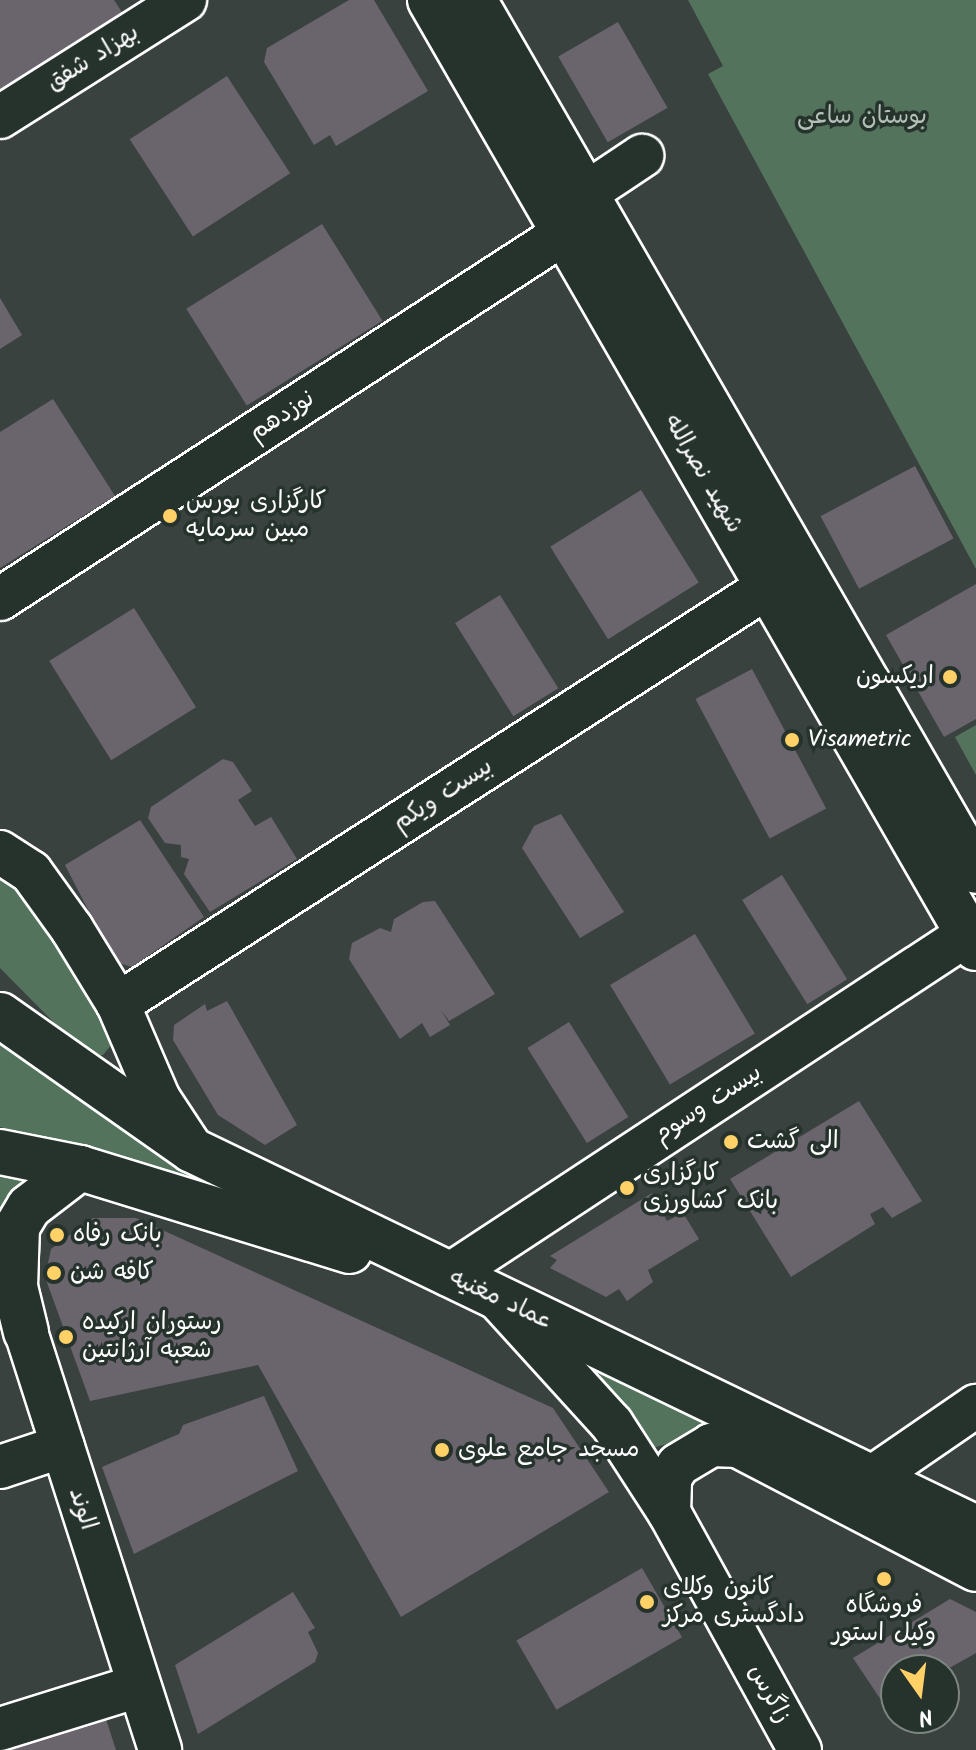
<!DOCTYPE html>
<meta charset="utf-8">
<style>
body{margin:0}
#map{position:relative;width:976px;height:1750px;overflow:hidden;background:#3a4240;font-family:Kalam,"Playpen Sans Arabic",sans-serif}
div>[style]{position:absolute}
.green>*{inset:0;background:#54735c}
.building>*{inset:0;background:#6a646d;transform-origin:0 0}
.roads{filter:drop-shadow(2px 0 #fff) drop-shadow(-2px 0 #fff) drop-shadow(0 2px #fff) drop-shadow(0 -2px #fff)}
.minor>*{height:42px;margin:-21px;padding:0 21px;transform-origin:21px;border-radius:21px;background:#26332d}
.major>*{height:44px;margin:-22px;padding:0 22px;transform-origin:22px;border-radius:22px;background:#26332d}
.dots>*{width:22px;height:22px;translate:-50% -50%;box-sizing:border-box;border:4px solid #26332d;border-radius:50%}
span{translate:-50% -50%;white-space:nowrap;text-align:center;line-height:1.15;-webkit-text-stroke:7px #26332d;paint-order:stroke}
.street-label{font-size:24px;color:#fff}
.park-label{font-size:24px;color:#b2c0b6}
.poi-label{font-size:24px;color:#fff}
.left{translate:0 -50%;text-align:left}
.right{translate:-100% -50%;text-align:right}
.north{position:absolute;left:880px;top:1654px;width:80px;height:80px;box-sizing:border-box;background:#26332d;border:2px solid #7d8581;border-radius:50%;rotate:166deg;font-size:22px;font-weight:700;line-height:32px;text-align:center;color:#fff}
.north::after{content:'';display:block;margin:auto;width:28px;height:36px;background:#ffd166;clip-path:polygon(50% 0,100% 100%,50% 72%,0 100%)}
</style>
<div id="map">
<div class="green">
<i style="clip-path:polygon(688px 0,976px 0,976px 569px,708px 74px,723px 66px)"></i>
<i style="clip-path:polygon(976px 725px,976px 775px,955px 737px)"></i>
<i style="clip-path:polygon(0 878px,35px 897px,112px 1044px,103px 1055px,86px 1055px,0 968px)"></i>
<i style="clip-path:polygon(0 1036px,214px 1178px,207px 1183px,0 1127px)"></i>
<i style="clip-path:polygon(0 1163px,46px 1170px,0 1245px)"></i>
<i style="clip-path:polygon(602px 1369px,732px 1427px,648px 1449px,598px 1382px)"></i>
</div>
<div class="building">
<i style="clip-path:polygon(0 0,114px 0,127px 20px,0 98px)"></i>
<i style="clip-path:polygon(349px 0,374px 0,428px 91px,336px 146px,330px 135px,314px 145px,264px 62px,267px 48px)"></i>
<i style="left:618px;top:22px;width:99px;height:69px;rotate:60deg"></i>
<i style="left:227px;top:76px;width:116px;height:116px;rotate:57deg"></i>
<i style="left:322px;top:224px;width:114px;height:160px;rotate:58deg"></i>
<i style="clip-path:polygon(0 298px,22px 335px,0 349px)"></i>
<i style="clip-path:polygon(53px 399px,115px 496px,0 568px,0 432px)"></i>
<i style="left:915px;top:466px;width:82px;height:107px;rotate:62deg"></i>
<i style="left:641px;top:490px;width:109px;height:107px;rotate:58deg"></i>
<i style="clip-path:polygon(976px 584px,976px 719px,944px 737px,886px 635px)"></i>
<i style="left:500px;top:595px;width:110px;height:53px;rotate:58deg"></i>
<i style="left:134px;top:608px;width:117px;height:100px;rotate:58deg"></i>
<i style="left:752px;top:669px;width:158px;height:64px;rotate:62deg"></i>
<i style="clip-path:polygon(223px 759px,233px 762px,252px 791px,238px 800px,255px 826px,271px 817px,297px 859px,210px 912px,184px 874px,189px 859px,181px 857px,181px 845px,165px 843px,148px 818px,151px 807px)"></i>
<i style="clip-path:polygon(561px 814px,624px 912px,580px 938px,522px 848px,534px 826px)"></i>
<i style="clip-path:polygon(140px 820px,204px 917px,132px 967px,115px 962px,65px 865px)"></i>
<i style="left:782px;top:875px;width:123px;height:47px;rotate:58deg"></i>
<i style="clip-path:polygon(435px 901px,495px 994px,449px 1021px,441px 1010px,450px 1025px,430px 1037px,422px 1023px,400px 1039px,349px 959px,352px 943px,380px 928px,391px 932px,394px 919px,423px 902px)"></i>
<i style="left:695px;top:934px;width:116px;height:99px;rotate:59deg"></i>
<i style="clip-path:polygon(227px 1001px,297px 1125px,265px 1145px,218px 1115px,173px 1040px,174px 1025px,205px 1004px,207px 1011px)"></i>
<i style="left:569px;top:1022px;width:112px;height:49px;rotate:58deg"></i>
<i style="clip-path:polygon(859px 1101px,922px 1201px,892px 1218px,883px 1207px,870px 1214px,875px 1224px,791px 1277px,730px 1179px)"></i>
<i style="clip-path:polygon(652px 1193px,667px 1221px,683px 1213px,699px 1239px,648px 1270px,653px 1282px,627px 1301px,619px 1289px,606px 1297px,550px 1268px,557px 1260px,550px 1256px)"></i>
<i style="clip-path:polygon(93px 1218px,136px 1218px,553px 1408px,609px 1492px,401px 1617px,258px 1365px,90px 1401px,45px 1277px,51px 1249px)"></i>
<i style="clip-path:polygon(264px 1396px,298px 1471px,134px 1554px,102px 1467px,179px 1434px,183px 1425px)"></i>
<i style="left:642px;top:1568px;width:80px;height:145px;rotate:60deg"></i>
<i style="clip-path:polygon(293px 1592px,315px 1628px,308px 1632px,318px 1653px,315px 1662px,198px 1734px,175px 1665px)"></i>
<i style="clip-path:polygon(950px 1599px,976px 1612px,976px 1653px,944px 1671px,896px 1670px,896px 1700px,885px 1706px,853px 1658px)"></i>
<i style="clip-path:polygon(102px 1707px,116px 1750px,14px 1750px,10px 1738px)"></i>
</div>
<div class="roads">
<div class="minor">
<i style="left:0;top:117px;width:219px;rotate:-32.3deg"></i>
<i style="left:585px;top:194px;width:69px;rotate:-33.7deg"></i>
<i style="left:0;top:599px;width:671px;rotate:-32.96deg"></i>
<i style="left:0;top:852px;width:37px;rotate:33deg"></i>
<i style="left:31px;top:872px;width:70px;rotate:54.3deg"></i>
<i style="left:72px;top:929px;width:88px;rotate:58.5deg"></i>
<i style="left:118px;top:1004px;width:103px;rotate:66.7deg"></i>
<i style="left:159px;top:1099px;width:60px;rotate:56.6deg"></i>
<i style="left:118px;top:1004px;width:774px;rotate:-32.7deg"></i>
<i style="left:449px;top:1275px;width:621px;rotate:-33.31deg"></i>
<i style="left:500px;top:1301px;width:166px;rotate:47.7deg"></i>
<i style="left:612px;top:1424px;width:105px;rotate:57.1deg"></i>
<i style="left:669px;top:1512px;width:272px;rotate:61.2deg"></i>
<i style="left:26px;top:1332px;width:439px;rotate:72.2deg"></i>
<i style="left:0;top:1467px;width:66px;rotate:-18.4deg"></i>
<i style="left:874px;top:1476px;width:124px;rotate:-34.5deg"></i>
<i style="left:669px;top:1512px;width:34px;rotate:-88deg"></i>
<i style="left:670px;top:1478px;width:15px;rotate:-58deg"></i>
<i style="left:678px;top:1465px;width:39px;rotate:-31deg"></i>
<i style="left:711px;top:1445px;width:27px;rotate:2deg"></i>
<i style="left:738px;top:1446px;width:268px;rotate:27.5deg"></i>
<i style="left:0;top:1729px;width:145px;rotate:-17.3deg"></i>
</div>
<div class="major">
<i style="left:430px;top:0;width:1094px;rotate:60.06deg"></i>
<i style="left:474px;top:0;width:1005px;rotate:60.04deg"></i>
<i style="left:0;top:1015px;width:235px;rotate:35.1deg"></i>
<i style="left:192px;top:1150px;width:870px;rotate:25.74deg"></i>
<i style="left:0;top:1152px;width:82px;rotate:11.3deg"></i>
<i style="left:80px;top:1168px;width:282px;rotate:17.1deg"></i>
<i style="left:26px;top:1332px;width:46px;rotate:-103.7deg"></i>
<i style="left:15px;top:1287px;width:60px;rotate:-88.1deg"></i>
<i style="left:17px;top:1227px;width:23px;rotate:-59deg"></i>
<i style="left:29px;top:1207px;width:64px;rotate:-37.4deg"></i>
</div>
</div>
<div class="dots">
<i style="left:170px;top:516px;background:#ffd166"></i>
<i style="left:950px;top:677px;background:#ffd166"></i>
<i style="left:792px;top:740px;background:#ffd166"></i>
<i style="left:731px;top:1142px;background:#ffd166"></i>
<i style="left:627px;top:1188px;background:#ffd166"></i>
<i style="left:57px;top:1235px;background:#ffd166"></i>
<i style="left:54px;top:1273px;background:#ffd166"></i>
<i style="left:66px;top:1337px;background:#ffd166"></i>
<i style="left:442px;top:1450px;background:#ffd166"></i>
<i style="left:884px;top:1579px;background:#ffd166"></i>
<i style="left:647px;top:1602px;background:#ffd166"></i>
</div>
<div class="street-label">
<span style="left:93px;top:58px;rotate:-32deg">بهزاد شفق</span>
<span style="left:282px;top:416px;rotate:-33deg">نوزدهم</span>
<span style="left:703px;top:474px;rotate:60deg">شهید نصرالله</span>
<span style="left:443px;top:795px;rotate:-33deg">بیست ویکم</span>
<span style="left:708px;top:1104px;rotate:-33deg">بیست وسوم</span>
<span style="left:501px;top:1300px;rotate:25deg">عماد مغنیه</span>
<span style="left:82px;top:1509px;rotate:72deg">الوند</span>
<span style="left:769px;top:1694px;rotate:61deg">زاگرس</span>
</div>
<div class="park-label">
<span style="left:862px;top:117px">بوستان ساعی</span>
</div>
<div class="poi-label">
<span class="left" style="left:186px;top:516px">کارگزاری بورس<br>مبین سرمایه</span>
<span class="right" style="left:934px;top:677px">اریکسون</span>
<span class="left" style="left:808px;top:740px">Visametric</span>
<span class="left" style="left:747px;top:1142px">الی گشت</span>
<span class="left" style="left:643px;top:1188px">کارگزاری<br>بانک کشاورزی</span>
<span class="left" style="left:73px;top:1235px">بانک رفاه</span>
<span class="left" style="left:70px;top:1273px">کافه شن</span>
<span class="left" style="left:82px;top:1337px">رستوران ارکیده<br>شعبه آرژانتین</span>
<span class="left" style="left:458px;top:1450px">مسجد جامع علوی</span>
<span class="left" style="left:663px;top:1602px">کانون وکلای<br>دادگستری مرکز</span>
<span style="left:884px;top:1620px">فروشگاه<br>وکیل استور</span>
</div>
<div class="north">N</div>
</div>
